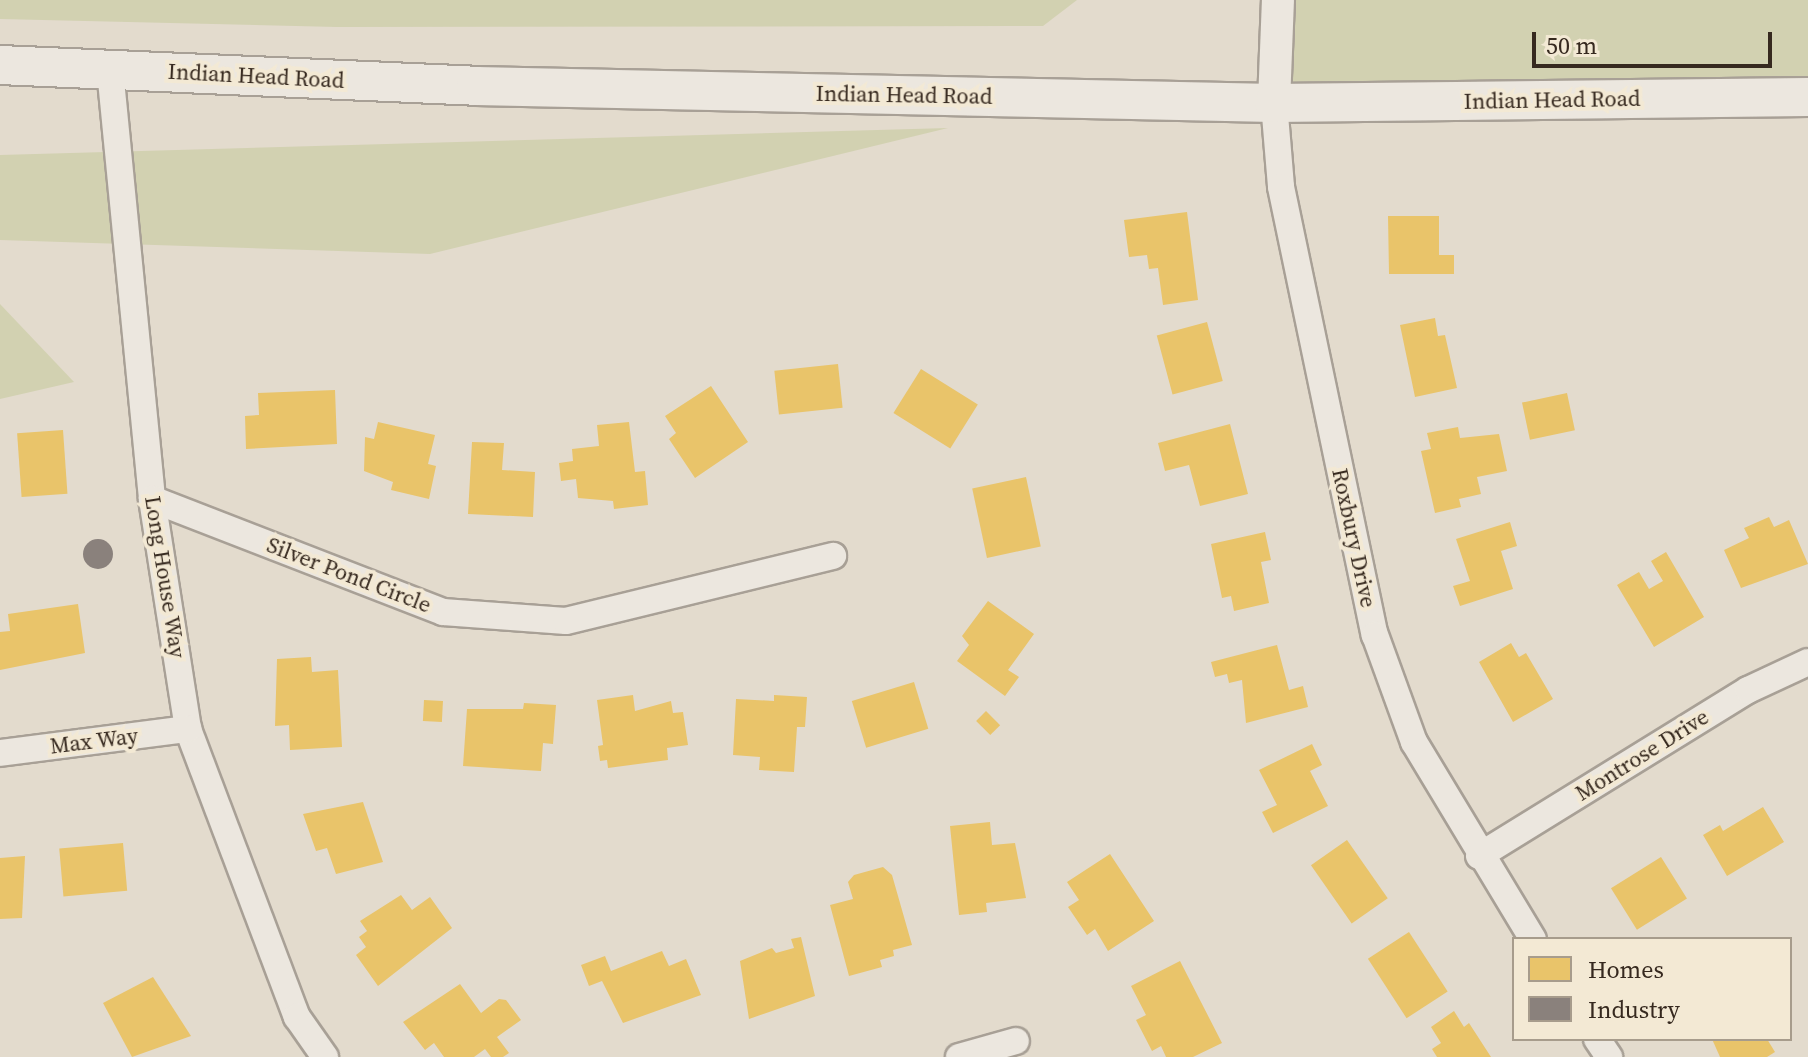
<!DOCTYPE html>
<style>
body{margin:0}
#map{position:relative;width:1808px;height:1057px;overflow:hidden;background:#e3dbcd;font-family:"Source Serif 4",serif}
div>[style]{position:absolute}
.green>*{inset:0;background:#d2d1b1;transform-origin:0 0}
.homes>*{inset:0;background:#e9c46a;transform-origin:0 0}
.industry>*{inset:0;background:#8a817c}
.round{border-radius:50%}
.roads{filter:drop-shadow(2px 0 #a8a096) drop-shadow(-2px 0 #a8a096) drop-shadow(0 2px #a8a096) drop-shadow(0 -2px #a8a096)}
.minor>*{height:26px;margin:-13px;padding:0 13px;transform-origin:13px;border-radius:13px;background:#ece7df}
.tertiary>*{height:32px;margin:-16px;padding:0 16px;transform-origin:16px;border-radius:16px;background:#ece7df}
.secondary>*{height:38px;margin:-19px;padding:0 19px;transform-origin:19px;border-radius:19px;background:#ece7df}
span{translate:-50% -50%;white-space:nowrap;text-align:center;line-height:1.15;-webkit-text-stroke:8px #f3e9d4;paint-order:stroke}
.street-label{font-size:22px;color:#36291f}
.legend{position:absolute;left:1512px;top:937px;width:280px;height:104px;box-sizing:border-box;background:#f3e9d4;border:2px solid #a79c8c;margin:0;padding:10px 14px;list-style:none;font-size:24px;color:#36291f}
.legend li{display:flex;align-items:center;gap:16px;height:40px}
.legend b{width:40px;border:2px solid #a79c8c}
.scale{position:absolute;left:1532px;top:32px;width:240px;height:36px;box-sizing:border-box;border:4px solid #36291f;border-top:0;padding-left:10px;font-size:24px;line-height:28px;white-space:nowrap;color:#36291f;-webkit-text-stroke:6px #f3e9d4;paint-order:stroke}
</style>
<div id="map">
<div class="green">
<i style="clip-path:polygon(0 0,1077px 0,1043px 26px,337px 27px,0 19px)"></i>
<i style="left:1278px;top:0;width:530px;height:103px"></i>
<i style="clip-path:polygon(948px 128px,430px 254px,0 240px,0 155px)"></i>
<i style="clip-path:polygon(0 304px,74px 382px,0 399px)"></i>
</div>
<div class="homes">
<i style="clip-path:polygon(1187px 212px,1198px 300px,1163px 305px,1158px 268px,1149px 269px,1147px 255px,1129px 257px,1124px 220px)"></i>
<i style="clip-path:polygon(1388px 216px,1439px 216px,1439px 255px,1454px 255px,1454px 274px,1389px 274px)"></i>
<i style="clip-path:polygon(1435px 318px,1438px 336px,1445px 335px,1457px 388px,1415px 397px,1400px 325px)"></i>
<i style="left:1207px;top:322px;width:61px;height:52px;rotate:75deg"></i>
<i style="left:838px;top:364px;width:44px;height:64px;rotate:84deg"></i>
<i style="left:921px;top:369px;width:67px;height:52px;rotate:32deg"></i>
<i style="clip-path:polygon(711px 386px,748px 442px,695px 478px,669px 439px,676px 433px,665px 416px)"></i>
<i style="clip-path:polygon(335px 390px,337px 444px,246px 449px,245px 416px,259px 415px,258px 393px)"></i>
<i style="left:1567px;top:393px;width:38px;height:46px;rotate:78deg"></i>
<i style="clip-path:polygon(378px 422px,435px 435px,428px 464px,436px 466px,429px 499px,391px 490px,393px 482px,364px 471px,365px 437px,374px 439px)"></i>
<i style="clip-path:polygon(629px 422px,635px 472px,645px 471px,648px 505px,614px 509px,613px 501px,578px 498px,576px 479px,561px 481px,559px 463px,573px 461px,572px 449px,599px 446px,597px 425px)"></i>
<i style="clip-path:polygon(1230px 424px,1248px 494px,1200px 506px,1189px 465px,1165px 471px,1158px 443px)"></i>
<i style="clip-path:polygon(1458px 427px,1460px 438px,1499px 434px,1507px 471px,1477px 477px,1481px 494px,1459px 499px,1461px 507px,1435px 513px,1421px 451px,1431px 449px,1427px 433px)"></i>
<i style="left:63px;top:430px;width:64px;height:46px;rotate:86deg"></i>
<i style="clip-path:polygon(472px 442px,504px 443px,502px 470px,535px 472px,533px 517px,468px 514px)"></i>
<i style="left:1026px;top:477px;width:71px;height:55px;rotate:78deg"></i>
<i style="clip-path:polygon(1769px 517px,1774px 527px,1789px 520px,1808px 564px,1741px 588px,1724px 550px,1749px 538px,1744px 528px)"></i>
<i style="clip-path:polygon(1510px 522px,1517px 546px,1501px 551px,1513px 589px,1460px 606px,1453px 586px,1470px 581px,1456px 539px)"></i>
<i style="clip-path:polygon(1265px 532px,1271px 560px,1261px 562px,1269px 603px,1234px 611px,1231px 596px,1222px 598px,1211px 544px)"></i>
<i style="clip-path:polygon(1666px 552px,1704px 617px,1654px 647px,1617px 585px,1639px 572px,1649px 589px,1663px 581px,1651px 561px)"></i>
<i style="clip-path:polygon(988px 601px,1034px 634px,1008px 670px,1019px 677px,1005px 696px,957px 661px,969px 645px,962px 636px)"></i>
<i style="clip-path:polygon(78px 604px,85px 653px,0 670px,0 632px,10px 631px,8px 614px)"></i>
<i style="clip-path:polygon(1511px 643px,1519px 657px,1526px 653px,1553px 699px,1513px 722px,1479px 662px)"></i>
<i style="clip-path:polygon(1277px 645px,1289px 690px,1303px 686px,1308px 707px,1246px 723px,1242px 680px,1229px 683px,1227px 674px,1215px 677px,1211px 662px)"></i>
<i style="clip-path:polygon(311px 657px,312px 672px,338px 670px,342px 747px,290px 750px,289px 725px,275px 726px,277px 659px)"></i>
<i style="left:914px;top:682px;width:49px;height:65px;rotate:73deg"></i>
<i style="clip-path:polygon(633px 695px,635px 711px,671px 701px,673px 713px,683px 712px,688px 745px,667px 748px,668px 760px,608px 768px,607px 760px,600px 761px,598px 746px,603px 745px,597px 700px)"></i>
<i style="clip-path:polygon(774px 695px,807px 697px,805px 727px,797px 727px,794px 772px,759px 770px,760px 757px,733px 755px,736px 699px,774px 701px)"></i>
<i style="left:424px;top:700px;width:19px;height:21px;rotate:3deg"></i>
<i style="clip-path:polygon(524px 703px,556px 705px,553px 744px,543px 743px,541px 771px,463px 766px,467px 709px,523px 709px)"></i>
<i style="left:986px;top:711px;width:20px;height:14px;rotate:45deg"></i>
<i style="clip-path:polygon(1312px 744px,1322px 765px,1310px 771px,1328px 806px,1273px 833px,1262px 812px,1277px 805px,1259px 770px)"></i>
<i style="clip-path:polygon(363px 802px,383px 862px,336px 874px,327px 848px,316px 851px,303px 814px)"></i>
<i style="clip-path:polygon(1763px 807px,1784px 842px,1727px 876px,1703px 835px,1720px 825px,1723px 831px)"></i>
<i style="clip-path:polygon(990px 822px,992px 845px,1015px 843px,1026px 898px,986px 903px,987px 912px,959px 915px,950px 826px)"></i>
<i style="left:1347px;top:840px;width:71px;height:44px;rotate:55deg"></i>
<i style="left:123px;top:843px;width:48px;height:64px;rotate:85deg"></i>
<i style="clip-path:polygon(1110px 854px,1154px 921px,1108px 951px,1095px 929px,1087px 935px,1068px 907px,1079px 900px,1067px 882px)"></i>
<i style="clip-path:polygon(25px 856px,22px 918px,0 919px,0 858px)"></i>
<i style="left:1661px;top:857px;width:49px;height:59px;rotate:58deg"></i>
<i style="clip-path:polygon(883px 867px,892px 875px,912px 945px,893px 950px,894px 956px,880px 960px,882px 967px,849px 976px,830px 905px,853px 899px,848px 882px,854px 875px)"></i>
<i style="clip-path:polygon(401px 895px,412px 910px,430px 897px,452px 928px,378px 986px,356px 955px,366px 947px,359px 937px,367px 931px,360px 921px)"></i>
<i style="left:1409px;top:932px;width:71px;height:49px;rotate:57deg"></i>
<i style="clip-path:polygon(801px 937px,815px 996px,749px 1019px,740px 961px,772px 948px,776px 953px,794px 948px,791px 939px)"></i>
<i style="clip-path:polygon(662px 951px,669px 966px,686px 959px,701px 995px,623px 1023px,602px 981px,589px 986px,581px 965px,605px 956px,611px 971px)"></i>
<i style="clip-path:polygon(1180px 961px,1222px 1043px,1193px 1057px,1166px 1057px,1161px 1046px,1152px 1051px,1136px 1020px,1146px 1015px,1131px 986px)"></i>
<i style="clip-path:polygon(153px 977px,191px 1036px,132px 1057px,103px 1003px)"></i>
<i style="clip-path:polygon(460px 984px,481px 1013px,499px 999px,506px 1000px,521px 1020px,497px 1037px,509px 1053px,503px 1057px,491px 1057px,485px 1049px,474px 1057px,444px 1057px,434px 1043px,425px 1050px,403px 1022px)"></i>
<i style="clip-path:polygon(1454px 1011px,1464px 1027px,1469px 1023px,1491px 1057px,1437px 1057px,1432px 1049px,1441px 1043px,1431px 1027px)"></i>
<i style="clip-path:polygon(1712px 1039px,1767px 1039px,1775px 1052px,1767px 1057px,1720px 1057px)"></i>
</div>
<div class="industry">
<i class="round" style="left:83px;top:539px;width:30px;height:30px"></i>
</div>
<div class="roads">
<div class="minor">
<i style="left:110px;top:70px;width:431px;rotate:84.4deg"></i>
<i style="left:152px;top:499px;width:233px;rotate:81.1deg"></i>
<i style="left:188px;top:729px;width:308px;rotate:69.3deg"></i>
<i style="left:297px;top:1017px;width:49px;rotate:55deg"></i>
<i style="left:1274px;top:103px;width:84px;rotate:85.2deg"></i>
<i style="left:1281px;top:187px;width:458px;rotate:78.2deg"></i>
<i style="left:1375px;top:635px;width:114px;rotate:70deg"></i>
<i style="left:1414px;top:742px;width:230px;rotate:58.9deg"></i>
<i style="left:152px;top:499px;width:312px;rotate:21.2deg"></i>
<i style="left:443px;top:612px;width:123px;rotate:4.2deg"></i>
<i style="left:566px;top:621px;width:275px;rotate:-13.7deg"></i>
<i style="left:0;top:753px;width:190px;rotate:-7.3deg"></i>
<i style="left:1479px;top:856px;width:316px;rotate:-31.7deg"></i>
<i style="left:1748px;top:690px;width:66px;rotate:-25deg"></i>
<i style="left:1597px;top:1039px;width:22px;rotate:56deg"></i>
<i style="left:959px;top:1057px;width:59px;rotate:-15.7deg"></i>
</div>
<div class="tertiary">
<i style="left:1274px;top:103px;width:103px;rotate:-87.8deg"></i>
</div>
<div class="secondary">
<i style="left:0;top:65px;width:476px;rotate:2.5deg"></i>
<i style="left:476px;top:86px;width:798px;rotate:1.22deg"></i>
<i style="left:1274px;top:103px;width:534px;rotate:-0.64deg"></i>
</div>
</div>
<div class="street-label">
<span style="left:256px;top:76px;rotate:3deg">Indian Head Road</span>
<span style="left:904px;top:95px;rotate:1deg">Indian Head Road</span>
<span style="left:1552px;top:100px;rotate:-1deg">Indian Head Road</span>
<span style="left:1354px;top:538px;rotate:78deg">Roxbury Drive</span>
<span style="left:349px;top:575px;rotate:21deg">Silver Pond Circle</span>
<span style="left:165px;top:577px;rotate:81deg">Long House Way</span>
<span style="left:94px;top:741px;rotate:-7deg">Max Way</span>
<span style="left:1642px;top:755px;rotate:-32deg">Montrose Drive</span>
</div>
<ul class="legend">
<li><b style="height:22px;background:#e9c46a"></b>Homes</li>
<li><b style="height:22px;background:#8a817c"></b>Industry</li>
</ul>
<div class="scale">50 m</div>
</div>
